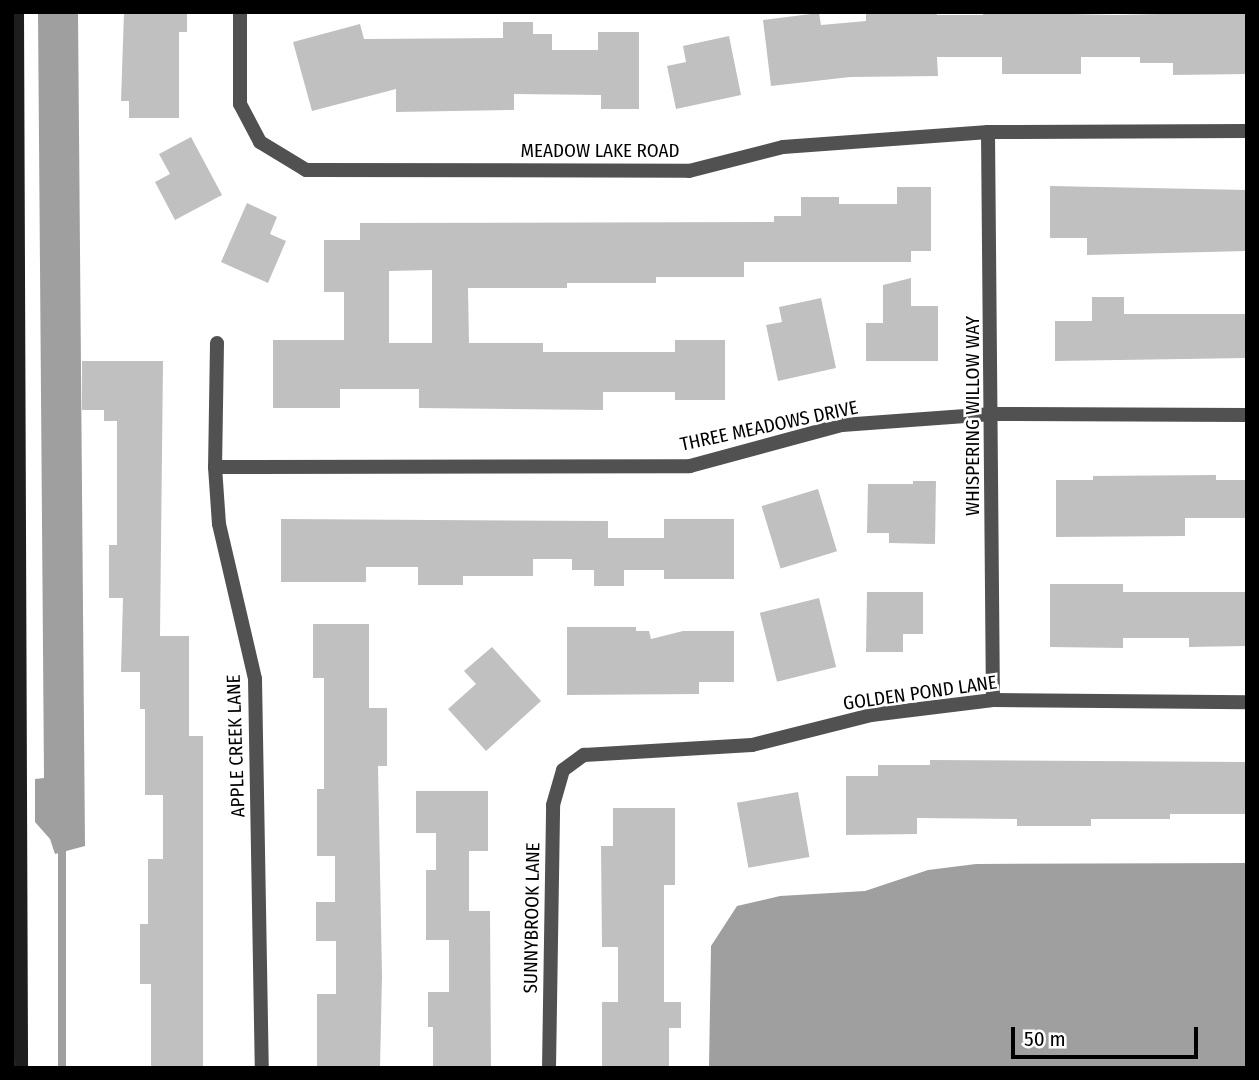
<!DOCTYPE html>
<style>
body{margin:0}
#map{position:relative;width:1259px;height:1080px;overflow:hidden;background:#fff;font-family:"Fira Sans Condensed",sans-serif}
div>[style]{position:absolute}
.water>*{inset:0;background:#9f9f9f}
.stream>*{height:8px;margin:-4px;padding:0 4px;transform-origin:4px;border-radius:4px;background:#9f9f9f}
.building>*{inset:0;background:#c0c0c0;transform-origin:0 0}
.street>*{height:14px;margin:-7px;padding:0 7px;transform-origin:7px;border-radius:7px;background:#515151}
.secondary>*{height:14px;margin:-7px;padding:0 7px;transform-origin:7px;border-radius:7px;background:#1e1e1e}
span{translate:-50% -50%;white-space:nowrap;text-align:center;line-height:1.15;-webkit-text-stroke:5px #fff;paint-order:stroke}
.street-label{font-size:19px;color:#000}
.frame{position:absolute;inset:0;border:14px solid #000;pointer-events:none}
.scale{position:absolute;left:1011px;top:1027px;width:187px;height:32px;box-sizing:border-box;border:4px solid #000;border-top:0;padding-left:9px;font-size:21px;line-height:24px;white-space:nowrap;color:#000;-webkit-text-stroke:5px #fff;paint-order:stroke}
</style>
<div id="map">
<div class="water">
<i style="clip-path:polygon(38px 12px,78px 12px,85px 846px,55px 854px,50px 839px,35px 822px,35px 779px,44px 778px)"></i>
<i style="clip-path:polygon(1247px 863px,1247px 1068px,709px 1068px,711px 946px,737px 906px,780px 896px,865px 891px,928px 870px,976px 864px)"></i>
</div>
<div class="stream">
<i style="left:62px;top:843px;width:225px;rotate:90deg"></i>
</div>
<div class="building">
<i style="clip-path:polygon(124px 12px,187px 12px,187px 32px,179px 32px,179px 118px,129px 118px,129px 101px,121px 101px)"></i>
<i style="clip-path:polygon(866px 12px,936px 12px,937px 15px,983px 15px,983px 12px,1116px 15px,1247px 12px,1247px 74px,1173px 75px,1173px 63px,1140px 63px,1140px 57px,1081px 57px,1081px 74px,1002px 74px,1002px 57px,937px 57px,938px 76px,850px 77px,771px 86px,763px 20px,819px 13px,821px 25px,866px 21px)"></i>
<i style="clip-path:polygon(503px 22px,533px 22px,533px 34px,552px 34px,552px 50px,598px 50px,598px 32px,639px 32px,639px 109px,601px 109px,601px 95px,514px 94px,514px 110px,396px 112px,396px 89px,312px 111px,293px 42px,360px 24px,364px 39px,503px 38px)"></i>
<i style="clip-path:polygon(729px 36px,741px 95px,676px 109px,667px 66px,686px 62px,683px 46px)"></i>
<i style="clip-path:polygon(191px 137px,222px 195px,175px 220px,155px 182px,170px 174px,159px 154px)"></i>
<i style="clip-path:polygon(1050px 186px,1247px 190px,1247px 251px,1087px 255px,1087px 238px,1050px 238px)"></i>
<i style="clip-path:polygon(evenodd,897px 187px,931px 187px,931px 251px,911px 251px,911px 262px,744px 262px,744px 277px,656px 277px,656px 283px,567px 283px,567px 288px,468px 288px,469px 343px,543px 343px,543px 352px,675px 352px,675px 340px,725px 340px,725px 400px,675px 400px,675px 392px,603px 392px,603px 410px,419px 408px,419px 389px,340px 389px,340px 408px,273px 408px,273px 340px,344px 340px,344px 292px,324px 292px,324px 240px,360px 240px,360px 223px,774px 222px,774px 216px,801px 216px,801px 197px,839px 197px,839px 204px,897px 204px,897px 187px,432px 270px,432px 343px,389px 343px,389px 271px,432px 270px)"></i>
<i style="clip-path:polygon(247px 203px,277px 217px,270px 234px,286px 241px,268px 283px,221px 262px)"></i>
<i style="clip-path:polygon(911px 278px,911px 306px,938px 306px,938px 361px,866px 361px,866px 323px,883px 323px,883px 285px)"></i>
<i style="clip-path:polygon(1092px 297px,1124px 297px,1124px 314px,1247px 314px,1247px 358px,1055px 361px,1055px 321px,1092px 321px)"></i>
<i style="clip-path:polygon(821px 298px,836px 368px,778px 381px,766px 325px,782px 322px,779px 307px)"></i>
<i style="clip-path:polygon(82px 361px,163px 361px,160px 636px,189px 636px,189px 736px,203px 736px,203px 1068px,151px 1068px,151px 984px,140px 984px,140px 924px,148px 924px,148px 859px,163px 859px,163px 795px,145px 795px,145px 709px,140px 709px,140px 672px,121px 672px,123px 598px,109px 598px,109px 545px,117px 545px,117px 421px,104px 421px,104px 410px,82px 410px)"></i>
<i style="clip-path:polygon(1216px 475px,1216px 480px,1247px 480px,1247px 518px,1185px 518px,1185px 536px,1056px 537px,1056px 480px,1093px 480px,1093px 476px)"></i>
<i style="clip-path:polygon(913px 481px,936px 481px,935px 544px,889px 543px,889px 533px,867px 533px,868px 484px,913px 484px)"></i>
<i style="left:818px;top:489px;width:65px;height:59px;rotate:73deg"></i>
<i style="clip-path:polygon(281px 519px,608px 521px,608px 538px,664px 538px,664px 519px,734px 519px,734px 579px,664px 579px,664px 570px,624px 570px,624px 586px,594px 586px,594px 570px,572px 570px,572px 559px,533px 559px,533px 576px,463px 576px,463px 585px,418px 585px,418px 567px,366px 567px,366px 582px,281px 582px)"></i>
<i style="clip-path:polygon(1050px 584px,1123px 584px,1123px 592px,1247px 592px,1247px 646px,1189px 647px,1189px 638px,1123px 638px,1123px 648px,1050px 647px)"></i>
<i style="clip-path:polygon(867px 592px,923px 592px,923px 634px,903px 634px,903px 652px,866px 652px)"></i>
<i style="left:819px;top:598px;width:71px;height:61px;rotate:76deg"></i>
<i style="clip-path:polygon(313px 624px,369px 624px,369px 708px,387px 708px,387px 766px,378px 766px,382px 976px,380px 1068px,317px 1068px,317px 994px,336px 994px,336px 941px,316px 941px,316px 902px,335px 902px,335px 856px,317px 856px,317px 789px,324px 789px,324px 678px,313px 678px)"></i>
<i style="clip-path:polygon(567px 627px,636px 627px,636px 631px,649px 631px,651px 639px,683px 631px,734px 631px,734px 682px,699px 682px,699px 694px,567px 695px)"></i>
<i style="clip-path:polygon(492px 647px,541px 701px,486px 751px,448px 709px,476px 684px,464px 671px)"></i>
<i style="clip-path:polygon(930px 760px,1247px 762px,1247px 814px,1170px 814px,1170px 819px,1091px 819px,1091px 826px,1017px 826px,1017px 819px,917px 818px,917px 834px,846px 835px,846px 776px,878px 776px,878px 765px,930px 765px)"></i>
<i style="clip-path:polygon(416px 791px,488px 791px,488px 851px,469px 851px,469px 911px,490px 911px,491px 1068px,433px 1068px,433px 1027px,428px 1027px,428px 992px,449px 992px,449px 940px,426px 940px,426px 870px,436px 870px,436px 833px,416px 833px)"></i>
<i style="left:798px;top:792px;width:66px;height:62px;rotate:80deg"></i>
<i style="clip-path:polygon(613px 808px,675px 808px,675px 885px,664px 885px,664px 1002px,681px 1002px,681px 1028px,669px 1028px,669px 1068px,602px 1068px,602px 1002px,618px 1002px,618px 947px,602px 947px,601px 846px,613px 846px)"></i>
</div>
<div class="street">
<i style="left:240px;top:12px;width:92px;rotate:90deg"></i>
<i style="left:240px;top:104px;width:43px;rotate:62.2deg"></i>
<i style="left:260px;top:142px;width:54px;rotate:31.3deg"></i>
<i style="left:306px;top:170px;width:383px;rotate:0.1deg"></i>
<i style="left:689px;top:171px;width:97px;rotate:-14.3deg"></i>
<i style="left:783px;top:147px;width:206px;rotate:-4.2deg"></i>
<i style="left:988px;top:132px;width:259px;rotate:-0.2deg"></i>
<i style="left:988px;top:132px;width:568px;rotate:89.5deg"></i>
<i style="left:217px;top:343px;width:124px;rotate:90.9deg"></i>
<i style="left:215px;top:467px;width:57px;rotate:86deg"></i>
<i style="left:219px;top:524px;width:159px;rotate:76.9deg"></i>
<i style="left:255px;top:679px;width:389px;rotate:89deg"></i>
<i style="left:215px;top:467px;width:475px;rotate:-0.1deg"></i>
<i style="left:690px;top:466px;width:157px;rotate:-15.1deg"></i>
<i style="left:842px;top:425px;width:151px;rotate:-4.2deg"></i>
<i style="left:993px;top:414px;width:254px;rotate:0.2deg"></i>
<i style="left:549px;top:1068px;width:263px;rotate:-89.1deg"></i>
<i style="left:553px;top:805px;width:36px;rotate:-74deg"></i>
<i style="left:563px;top:770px;width:26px;rotate:-36deg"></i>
<i style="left:584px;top:755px;width:168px;rotate:-3.4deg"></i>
<i style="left:752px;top:745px;width:123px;rotate:-14.1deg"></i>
<i style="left:871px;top:715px;width:123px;rotate:-7deg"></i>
<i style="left:993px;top:700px;width:254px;rotate:0.5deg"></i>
</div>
<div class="secondary">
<i style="left:17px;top:12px;width:1056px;rotate:89.78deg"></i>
</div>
<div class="street-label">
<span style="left:600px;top:151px">MEADOW LAKE ROAD</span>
<span style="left:973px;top:416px;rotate:-90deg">WHISPERING WILLOW WAY</span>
<span style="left:769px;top:426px;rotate:-12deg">THREE MEADOWS DRIVE</span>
<span style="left:920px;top:693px;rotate:-8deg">GOLDEN POND LANE</span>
<span style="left:236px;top:746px;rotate:-92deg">APPLE CREEK LANE</span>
<span style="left:532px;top:918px;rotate:-89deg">SUNNYBROOK LANE</span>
</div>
<div class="frame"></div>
<div class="scale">50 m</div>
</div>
